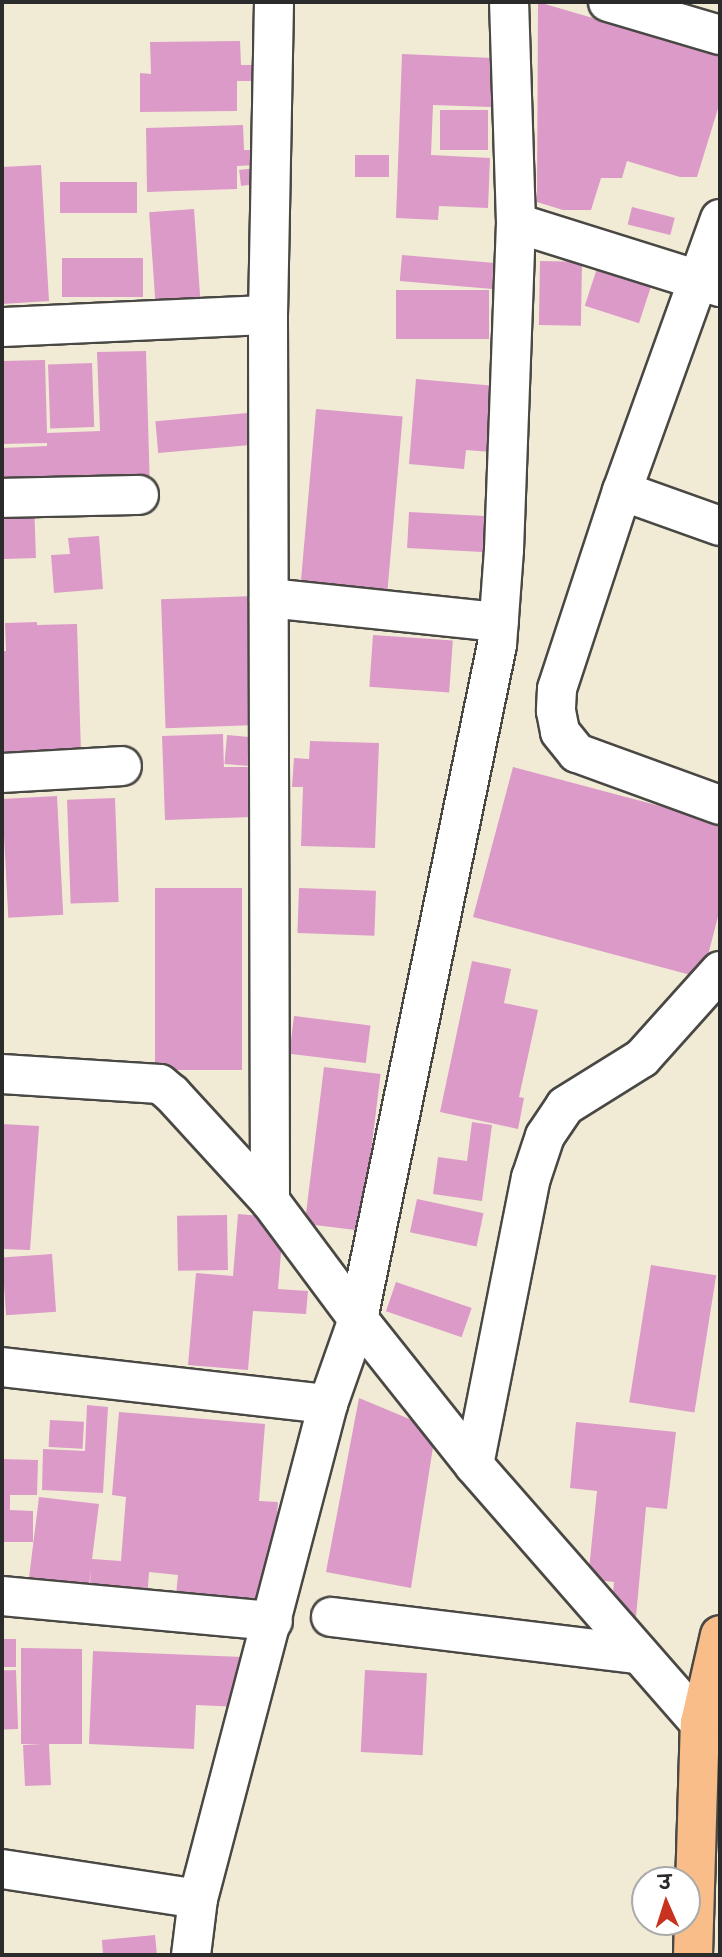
<!DOCTYPE html>
<meta charset="utf-8">
<style>
body{margin:0}
#map{position:relative;width:722px;height:1957px;overflow:hidden;background:#f1ebd5;font-family:"Patrick Hand","Playpen Sans Deva",sans-serif}
div>[style]{position:absolute}
.building>*{inset:0;background:#dc9ac8;transform-origin:0 0}
.roads{filter:drop-shadow(2px 0 #494844) drop-shadow(-2px 0 #494844) drop-shadow(0 2px #494844) drop-shadow(0 -2px #494844)}
.minor>*{height:38px;margin:-19px;padding:0 19px;transform-origin:19px;border-radius:19px;background:#fff}
.major>*{height:38px;margin:-19px;padding:0 19px;transform-origin:19px;border-radius:19px;background:#f8bd88}
span{translate:-50% -50%;white-space:nowrap;text-align:center;line-height:1.15;-webkit-text-stroke:5px #fff;paint-order:stroke}
.frame{position:absolute;inset:0;border:4px solid #2b2b2b;pointer-events:none}
.north{position:absolute;left:631px;top:1866px;width:70px;height:70px;box-sizing:border-box;background:#fff;border:2px solid #aaa;border-radius:50%;rotate:357deg;font-size:19px;font-weight:700;line-height:28px;text-align:center;color:#2b2b2b}
.north::after{content:'';display:block;margin:auto;width:24px;height:32px;background:#c8321e;clip-path:polygon(50% 0,100% 100%,50% 72%,0 100%)}
</style>
<div id="map">
<div class="building">
<i style="clip-path:polygon(538px 2px,720px 55px,720px 102px,697px 177px,680px 177px,627px 161px,622px 178px,601px 178px,591px 210px,563px 210px,537px 202px)"></i>
<i style="clip-path:polygon(240px 41px,241px 65px,258px 65px,259px 81px,237px 81px,237px 111px,140px 112px,140px 73px,151px 74px,150px 42px)"></i>
<i style="clip-path:polygon(402px 54px,493px 58px,491px 107px,433px 105px,431px 155px,490px 158px,488px 208px,439px 206px,438px 220px,396px 218px)"></i>
<i style="left:440px;top:110px;width:48px;height:40px"></i>
<i style="clip-path:polygon(243px 125px,244px 150px,258px 150px,258px 165px,237px 166px,237px 189px,147px 192px,146px 128px)"></i>
<i style="left:355px;top:155px;width:34px;height:22px"></i>
<i style="clip-path:polygon(41px 165px,49px 301px,2px 304px,2px 167px)"></i>
<i style="left:256px;top:168px;width:16px;height:17px;rotate:83deg"></i>
<i style="left:137px;top:182px;width:31px;height:77px;rotate:90deg"></i>
<i style="left:632px;top:207px;width:44px;height:18px;rotate:14deg"></i>
<i style="left:194px;top:209px;width:91px;height:45px;rotate:86deg"></i>
<i style="left:402px;top:255px;width:96px;height:26px;rotate:5deg"></i>
<i style="left:143px;top:258px;width:39px;height:81px;rotate:90deg"></i>
<i style="left:540px;top:261px;width:42px;height:64px;rotate:1deg"></i>
<i style="left:599px;top:262px;width:57px;height:46px;rotate:18deg"></i>
<i style="left:396px;top:290px;width:93px;height:49px"></i>
<i style="clip-path:polygon(146px 351px,150px 491px,2px 495px,2px 448px,47px 446px,47px 443px,2px 444px,2px 361px,45px 360px,47px 433px,100px 431px,97px 352px)"></i>
<i style="left:92px;top:363px;width:64px;height:44px;rotate:88deg"></i>
<i style="clip-path:polygon(416px 379px,496px 386px,491px 452px,466px 450px,464px 469px,409px 464px)"></i>
<i style="left:316px;top:409px;width:87px;height:183px;rotate:5deg"></i>
<i style="left:260px;top:412px;width:32px;height:105px;rotate:85deg"></i>
<i style="left:34px;top:502px;width:56px;height:32px;rotate:88deg"></i>
<i style="left:409px;top:512px;width:85px;height:36px;rotate:3deg"></i>
<i style="clip-path:polygon(99px 536px,103px 589px,54px 593px,51px 555px,70px 554px,68px 538px)"></i>
<i style="left:255px;top:596px;width:129px;height:94px;rotate:88deg"></i>
<i style="clip-path:polygon(37px 622px,37px 625px,77px 624px,81px 753px,2px 755px,2px 651px,6px 651px,5px 623px)"></i>
<i style="left:373px;top:635px;width:80px;height:52px;rotate:4deg"></i>
<i style="clip-path:polygon(223px 734px,224px 770px,224px 767px,250px 767px,252px 817px,165px 820px,162px 736px)"></i>
<i style="left:227px;top:735px;width:25px;height:29px;rotate:5deg"></i>
<i style="clip-path:polygon(310px 741px,379px 743px,375px 848px,301px 846px,303px 787px,292px 787px,294px 758px,309px 759px)"></i>
<i style="clip-path:polygon(513px 767px,720px 822px,720px 909px,702px 978px,473px 917px)"></i>
<i style="left:57px;top:796px;width:119px;height:55px;rotate:87deg"></i>
<i style="left:115px;top:798px;width:104px;height:48px;rotate:88deg"></i>
<i style="left:155px;top:888px;width:87px;height:182px"></i>
<i style="left:299px;top:888px;width:77px;height:45px;rotate:2deg"></i>
<i style="clip-path:polygon(472px 961px,511px 969px,504px 1003px,538px 1010px,519px 1097px,524px 1098px,518px 1129px,440px 1112px)"></i>
<i style="left:294px;top:1016px;width:77px;height:38px;rotate:7deg"></i>
<i style="left:324px;top:1067px;width:57px;height:158px;rotate:7deg"></i>
<i style="clip-path:polygon(472px 1122px,492px 1125px,482px 1201px,433px 1194px,438px 1157px,467px 1161px)"></i>
<i style="clip-path:polygon(2px 1124px,39px 1126px,30px 1250px,2px 1249px)"></i>
<i style="left:417px;top:1199px;width:68px;height:34px;rotate:12deg"></i>
<i style="clip-path:polygon(238px 1214px,284px 1218px,278px 1289px,308px 1291px,306px 1314px,253px 1311px,248px 1370px,188px 1365px,196px 1273px,233px 1276px)"></i>
<i style="left:227px;top:1215px;width:55px;height:50px;rotate:89deg"></i>
<i style="left:52px;top:1254px;width:58px;height:50px;rotate:86deg"></i>
<i style="left:651px;top:1265px;width:66px;height:139px;rotate:9deg"></i>
<i style="left:396px;top:1282px;width:80px;height:31px;rotate:19deg"></i>
<i style="clip-path:polygon(359px 1398px,419px 1423px,433px 1447px,411px 1588px,326px 1572px)"></i>
<i style="clip-path:polygon(87px 1405px,108px 1407px,103px 1493px,42px 1490px,43px 1449px,85px 1451px)"></i>
<i style="clip-path:polygon(119px 1412px,265px 1424px,259px 1501px,278px 1502px,269px 1613px,175px 1605px,178px 1575px,149px 1572px,147px 1600px,89px 1595px,91px 1570px,88px 1593px,28px 1586px,39px 1497px,99px 1504px,92px 1559px,121px 1561px,126px 1497px,112px 1495px)"></i>
<i style="left:50px;top:1420px;width:34px;height:27px;rotate:3deg"></i>
<i style="clip-path:polygon(576px 1422px,676px 1432px,667px 1509px,646px 1507px,636px 1617px,611px 1615px,614px 1582px,588px 1579px,597px 1491px,570px 1488px)"></i>
<i style="clip-path:polygon(2px 1459px,38px 1460px,37px 1495px,10px 1495px,10px 1510px,33px 1511px,33px 1542px,2px 1542px)"></i>
<i style="left:2px;top:1639px;width:14px;height:28px"></i>
<i style="clip-path:polygon(21px 1648px,82px 1649px,82px 1744px,49px 1744px,51px 1785px,25px 1786px,23px 1745px,42px 1744px,21px 1744px)"></i>
<i style="clip-path:polygon(93px 1651px,243px 1657px,240px 1707px,196px 1705px,194px 1749px,89px 1744px)"></i>
<i style="left:16px;top:1670px;width:59px;height:14px;rotate:88deg"></i>
<i style="left:365px;top:1670px;width:62px;height:82px;rotate:3deg"></i>
<i style="clip-path:polygon(155px 1935px,157px 1955px,103px 1955px,102px 1940px)"></i>
</div>
<div class="roads">
<div class="minor">
<i style="left:608px;top:2px;width:117px;rotate:16.4deg"></i>
<i style="left:720px;top:219px;width:289px;rotate:109.8deg"></i>
<i style="left:622px;top:491px;width:208px;rotate:108.2deg"></i>
<i style="left:557px;top:689px;width:22px;rotate:93deg"></i>
<i style="left:556px;top:711px;width:21px;rotate:79deg"></i>
<i style="left:560px;top:732px;width:27px;rotate:51deg"></i>
<i style="left:577px;top:753px;width:152px;rotate:20deg"></i>
<i style="left:516px;top:223px;width:214px;rotate:17.4deg"></i>
<i style="left:2px;top:327px;width:266px;rotate:-2.6deg"></i>
<i style="left:622px;top:491px;width:104px;rotate:19.7deg"></i>
<i style="left:2px;top:498px;width:137px;rotate:-1.3deg"></i>
<i style="left:269px;top:598px;width:231px;rotate:6deg"></i>
<i style="left:2px;top:773px;width:120px;rotate:-3.3deg"></i>
<i style="left:2px;top:1074px;width:158px;rotate:3.6deg"></i>
<i style="left:160px;top:1084px;width:16px;rotate:40deg"></i>
<i style="left:172px;top:1094px;width:145px;rotate:47.5deg"></i>
<i style="left:270px;top:1201px;width:147px;rotate:53.3deg"></i>
<i style="left:358px;top:1319px;width:186px;rotate:51.5deg"></i>
<i style="left:474px;top:1465px;width:343px;rotate:48.8deg"></i>
<i style="left:270px;top:1201px;width:886px;rotate:-90.13deg"></i>
<i style="left:268px;top:315px;width:313px;rotate:-88.9deg"></i>
<i style="left:2px;top:1367px;width:328px;rotate:6.5deg"></i>
<i style="left:474px;top:1465px;width:293px;rotate:-78.8deg"></i>
<i style="left:531px;top:1178px;width:44px;rotate:-71.6deg"></i>
<i style="left:545px;top:1136px;width:36px;rotate:-56deg"></i>
<i style="left:565px;top:1106px;width:91px;rotate:-31.9deg"></i>
<i style="left:642px;top:1058px;width:117px;rotate:-48.1deg"></i>
<i style="left:2px;top:1596px;width:272px;rotate:5.3deg"></i>
<i style="left:331px;top:1617px;width:310px;rotate:6.9deg"></i>
<i style="left:2px;top:1869px;width:198px;rotate:8.7deg"></i>
<i style="left:198px;top:1899px;width:512px;rotate:-75.28deg"></i>
<i style="left:328px;top:1404px;width:90px;rotate:-70.6deg"></i>
<i style="left:358px;top:1319px;width:688px;rotate:-78.35deg"></i>
<i style="left:497px;top:645px;width:95px;rotate:-85.8deg"></i>
<i style="left:504px;top:550px;width:327px;rotate:-87.9deg"></i>
<i style="left:516px;top:223px;width:221px;rotate:-91.8deg"></i>
<i style="left:191px;top:1955px;width:56px;rotate:-82.9deg"></i>
</div>
<div class="major">
<i style="left:693px;top:1955px;width:232px;rotate:-88.3deg"></i>
<i style="left:700px;top:1723px;width:90px;rotate:-77.2deg"></i>
</div>
</div>
<div class="frame"></div>
<div class="north">उ</div>
</div>
